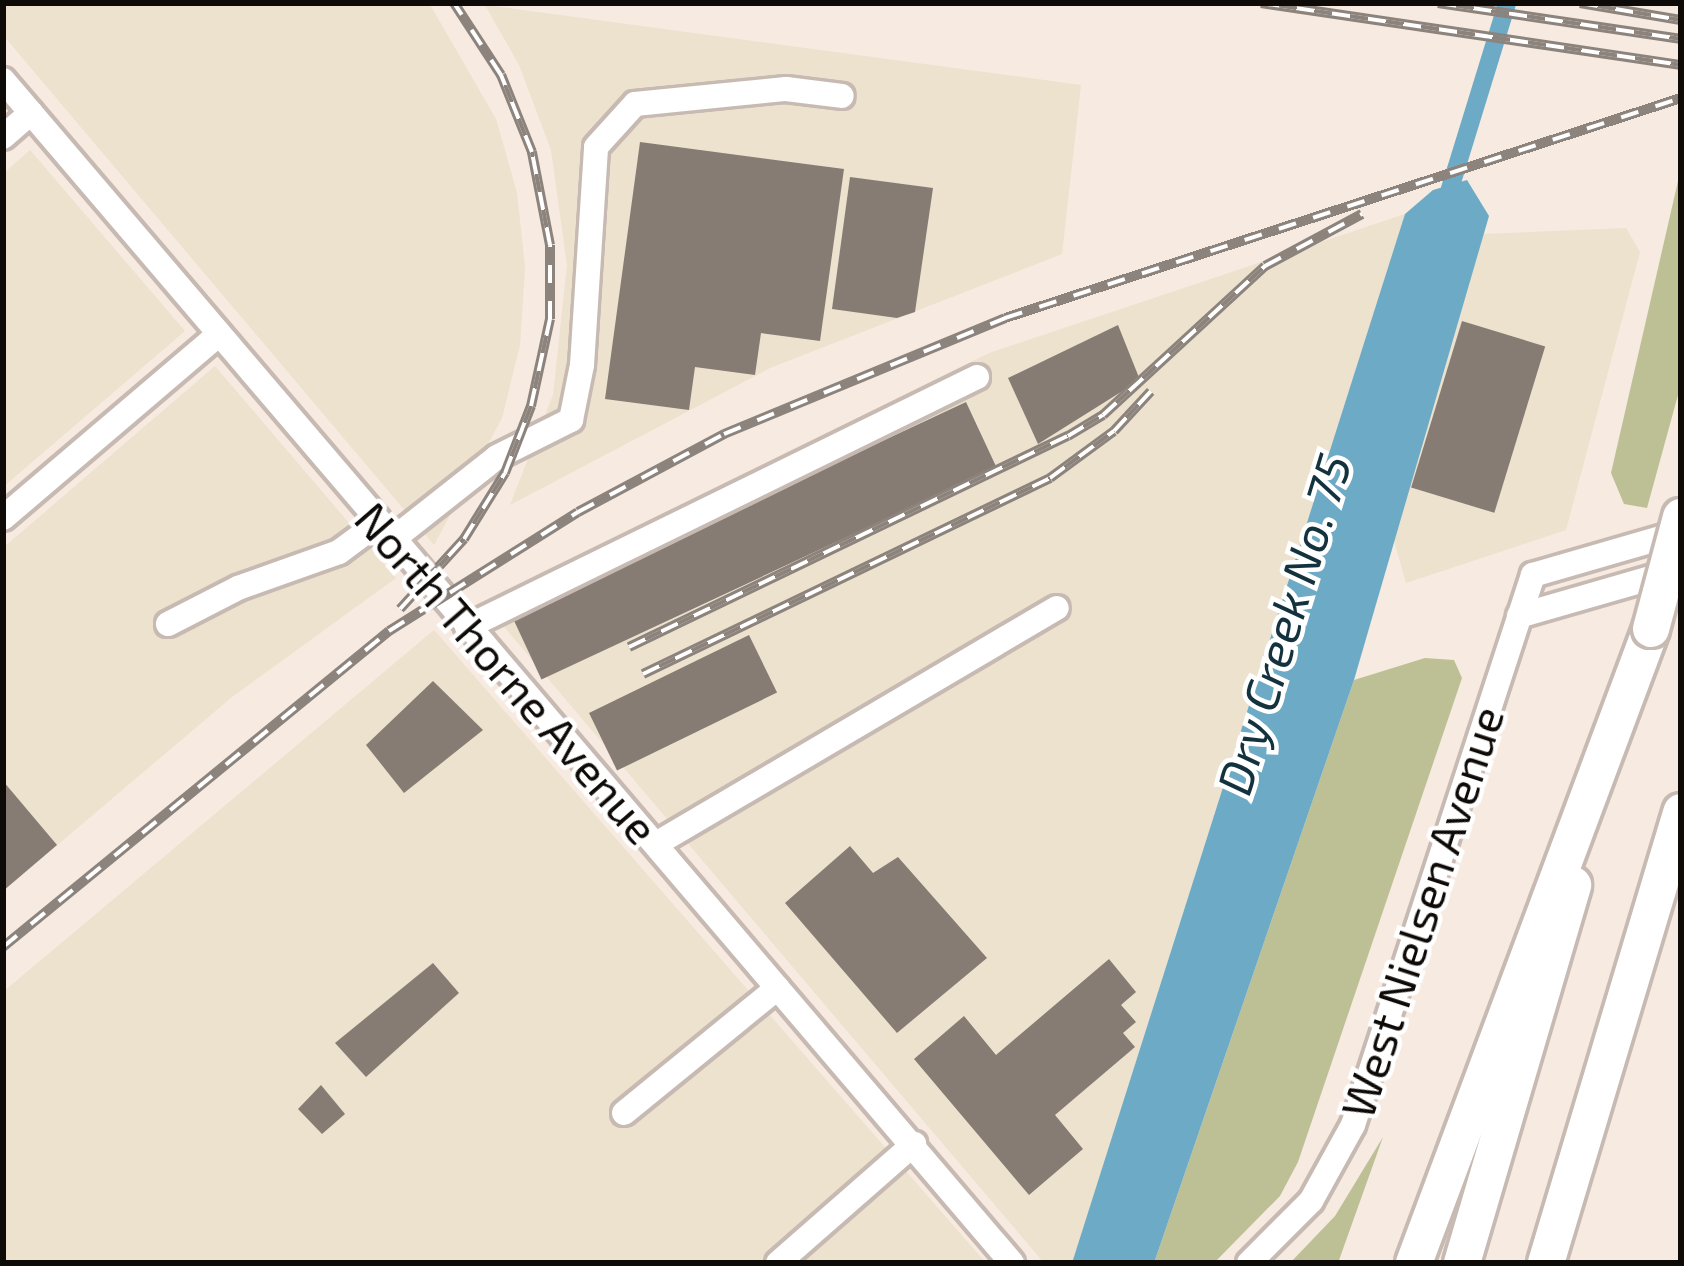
<!DOCTYPE html>
<style>
body{margin:0}
#map{position:relative;width:1684px;height:1266px;overflow:hidden;background:#f7eae1;font-family:"Exo 2",sans-serif}
div>[style]{position:absolute}
.industrial>*{inset:0;background:#ece2cd}
.green>*{inset:0;background:#bdc095}
.water>*{inset:0;background:#6caac5}
.canal>*{height:18px;margin:-9px;padding:0 9px;transform-origin:9px;border-radius:9px;background:#6caac5}
.building>*{inset:0;background:#877c74;transform-origin:0 0}
.roads{filter:drop-shadow(3px 0 #c7bab2) drop-shadow(-3px 0 #c7bab2) drop-shadow(0 3px #c7bab2) drop-shadow(0 -3px #c7bab2)}
.minor>*{height:24px;margin:-12px;padding:0 12px;transform-origin:12px;border-radius:12px;background:#fff}
.highway>*{height:36px;margin:-18px;padding:0 18px;transform-origin:18px;border-radius:18px;background:#fff}
.rail>*{height:10px;margin-top:-5px;transform-origin:0;background:repeating-linear-gradient(90deg,#fff 0 18px,#8c837d 0 36px);box-sizing:border-box;border-block:3px solid #8c837d}
.bridges{filter:drop-shadow(3px 0 #c7bab2) drop-shadow(-3px 0 #c7bab2) drop-shadow(0 3px #c7bab2) drop-shadow(0 -3px #c7bab2)}
.highway-bridge>*{height:36px;margin:-18px;padding:0 18px;transform-origin:18px;border-radius:18px;background:#fff}
span{translate:-50% -50%;white-space:nowrap;text-align:center;line-height:1.15;-webkit-text-stroke:9px #fff;paint-order:stroke}
.street-label{font-size:45px;color:#0e0a08}
.water-label{font-size:48px;color:#13323e;font-style:italic}
.frame{position:absolute;inset:0;border:6px solid #0e0a08;pointer-events:none}
</style>
<div id="map">
<div class="industrial">
<i style="clip-path:polygon(3px 3px,429px 3px,496px 119px,517px 193px,525px 267px,520px 345px,502px 418px,434px 545px,3px 35px)"></i>
<i style="clip-path:polygon(485px 5px,1081px 85px,1062px 254px,770px 368px,510px 505px,553px 395px,567px 265px,551px 150px,519px 65px)"></i>
<i style="clip-path:polygon(30px 150px,185px 331px,3px 487px,3px 174px)"></i>
<i style="clip-path:polygon(1405px 214px,1072px 1263px,1044px 1263px,494px 615px,697px 497px,989px 353px)"></i>
<i style="clip-path:polygon(1626px 228px,1640px 252px,1566px 530px,1406px 583px,1393px 537px,1483px 234px)"></i>
<i style="clip-path:polygon(215px 366px,396px 578px,232px 697px,3px 891px,3px 548px)"></i>
<i style="clip-path:polygon(434px 630px,986px 1263px,3px 1263px,3px 992px)"></i>
</div>
<div class="green">
<i style="clip-path:polygon(1681px 168px,1681px 384px,1647px 508px,1624px 504px,1611px 473px)"></i>
<i style="clip-path:polygon(1425px 658px,1454px 660px,1462px 678px,1298px 1162px,1280px 1196px,1214px 1263px,1154px 1263px,1354px 680px)"></i>
<i style="clip-path:polygon(1383px 1137px,1338px 1263px,1290px 1263px,1335px 1216px)"></i>
</div>
<div class="water">
<i style="clip-path:polygon(1467px 180px,1489px 216px,1354px 680px,1154px 1263px,1072px 1263px,1405px 214px,1433px 190px)"></i>
</div>
<div class="canal">
<i style="left:1445px;top:205px;width:211px;rotate:-72.9deg"></i>
</div>
<div class="building">
<i style="clip-path:polygon(640px 142px,844px 169px,820px 341px,761px 333px,755px 375px,695px 367px,689px 410px,605px 399px)"></i>
<i style="clip-path:polygon(850px 177px,933px 188px,915px 312px,897px 318px,832px 309px)"></i>
<i style="left:1462px;top:321px;width:87px;height:174px;rotate:17deg"></i>
<i style="clip-path:polygon(1118px 325px,1140px 380px,1038px 444px,1008px 378px)"></i>
<i style="left:966px;top:402px;width:72px;height:502px;rotate:65deg"></i>
<i style="left:749px;top:635px;width:64px;height:178px;rotate:64deg"></i>
<i style="clip-path:polygon(433px 681px,483px 730px,404px 793px,366px 745px)"></i>
<i style="clip-path:polygon(3px 781px,57px 845px,3px 891px)"></i>
<i style="clip-path:polygon(850px 846px,873px 873px,898px 857px,987px 958px,897px 1033px,785px 903px)"></i>
<i style="clip-path:polygon(1109px 959px,1136px 992px,1121px 1005px,1136px 1022px,1123px 1033px,1135px 1047px,1055px 1115px,1083px 1149px,1029px 1195px,914px 1059px,964px 1016px,996px 1055px)"></i>
<i style="clip-path:polygon(433px 963px,459px 993px,366px 1077px,335px 1043px)"></i>
<i style="clip-path:polygon(321px 1085px,345px 1114px,322px 1134px,298px 1109px)"></i>
</div>
<div class="roads">
<div class="minor">
<i style="left:3px;top:80px;width:1555px;rotate:49.54deg"></i>
<i style="left:3px;top:137px;width:37px;rotate:-41deg"></i>
<i style="left:3px;top:518px;width:282px;rotate:-40.4deg"></i>
<i style="left:392px;top:540px;width:134px;rotate:-38.3deg"></i>
<i style="left:497px;top:457px;width:83px;rotate:-26.6deg"></i>
<i style="left:571px;top:420px;width:56px;rotate:-78.7deg"></i>
<i style="left:582px;top:365px;width:218px;rotate:-86.3deg"></i>
<i style="left:596px;top:147px;width:58px;rotate:-47.8deg"></i>
<i style="left:635px;top:104px;width:152px;rotate:-5.7deg"></i>
<i style="left:786px;top:89px;width:56px;rotate:7.1deg"></i>
<i style="left:1519px;top:616px;width:166px;rotate:-16.1deg"></i>
<i style="left:168px;top:624px;width:79px;rotate:-27.2deg"></i>
<i style="left:238px;top:588px;width:107px;rotate:-19.6deg"></i>
<i style="left:339px;top:552px;width:49px;rotate:-36.6deg"></i>
<i style="left:467px;top:627px;width:568px;rotate:-26.11deg"></i>
<i style="left:656px;top:844px;width:465px;rotate:-30.5deg"></i>
<i style="left:624px;top:1113px;width:198px;rotate:-39.2deg"></i>
<i style="left:778px;top:1263px;width:181px;rotate:-41.2deg"></i>
<i style="left:1249px;top:1263px;width:88px;rotate:-45deg"></i>
<i style="left:1311px;top:1201px;width:87px;rotate:-61.1deg"></i>
<i style="left:1353px;top:1125px;width:579px;rotate:-71.88deg"></i>
<i style="left:1533px;top:575px;width:154px;rotate:-16.2deg"></i>
</div>
<div class="highway">
<i style="left:1414px;top:1263px;width:677px;rotate:-69.5deg"></i>
<i style="left:1462px;top:1263px;width:394px;rotate:-73.6deg"></i>
<i style="left:1546px;top:1263px;width:471px;rotate:-73.3deg"></i>
</div>
</div>
<div class="rail">
<i style="left:1261px;top:3px;width:425px;rotate:8.4deg"></i>
<i style="left:1438px;top:3px;width:246px;rotate:8.4deg"></i>
<i style="left:1580px;top:3px;width:102px;rotate:9.6deg"></i>
<i style="left:400px;top:609px;width:95px;rotate:-47.6deg"></i>
<i style="left:464px;top:539px;width:78px;rotate:-58.2deg"></i>
<i style="left:505px;top:473px;width:72px;rotate:-68.8deg"></i>
<i style="left:531px;top:406px;width:89px;rotate:-77.7deg"></i>
<i style="left:550px;top:319px;width:74px;rotate:-90deg"></i>
<i style="left:550px;top:245px;width:95px;rotate:-101deg"></i>
<i style="left:532px;top:152px;width:83px;rotate:-111.9deg"></i>
<i style="left:501px;top:75px;width:86px;rotate:-123.1deg"></i>
<i style="left:629px;top:647px;width:487px;rotate:-25.7deg"></i>
<i style="left:1068px;top:436px;width:41px;rotate:-31deg"></i>
<i style="left:1103px;top:415px;width:220px;rotate:-42.6deg"></i>
<i style="left:1265px;top:266px;width:110px;rotate:-28.2deg"></i>
<i style="left:643px;top:674px;width:452px;rotate:-25.7deg"></i>
<i style="left:1050px;top:478px;width:79px;rotate:-36.3deg"></i>
<i style="left:1114px;top:431px;width:54px;rotate:-47.2deg"></i>
<i style="left:3px;top:947px;width:499px;rotate:-39.3deg"></i>
<i style="left:389px;top:631px;width:223px;rotate:-32.2deg"></i>
<i style="left:578px;top:512px;width:166px;rotate:-28.1deg"></i>
<i style="left:724px;top:434px;width:304px;rotate:-22.4deg"></i>
<i style="left:1005px;top:318px;width:711px;rotate:-18.03deg"></i>
</div>
<div class="bridges">
<div class="highway-bridge">
<i style="left:1651px;top:629px;width:116px;rotate:-75deg"></i>
</div>
</div>
<div class="street-label">
<span style="left:507px;top:673px;rotate:49deg">North Thorne Avenue</span>
<span style="left:1422px;top:912px;rotate:-72deg">West Nielsen Avenue</span>
</div>
<div class="water-label">
<span style="left:1283px;top:624px;rotate:-73deg">Dry Creek No. 75</span>
</div>
<div class="frame"></div>
</div>
